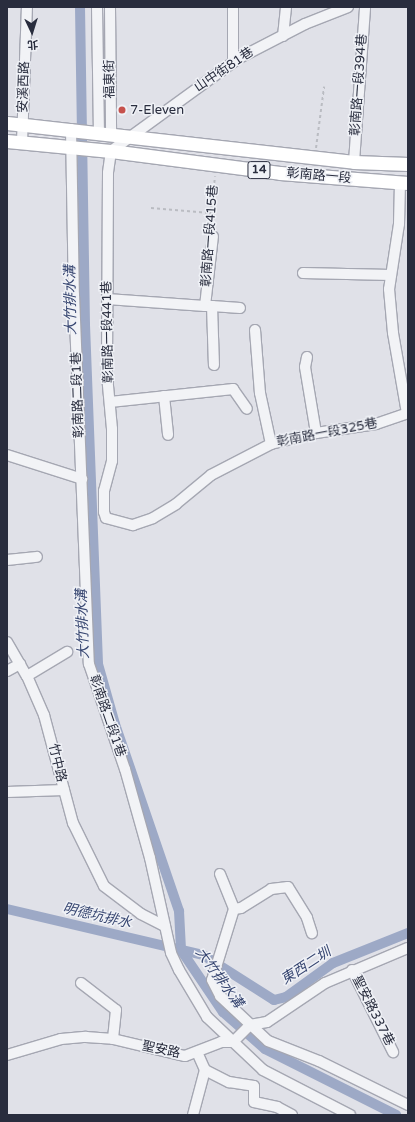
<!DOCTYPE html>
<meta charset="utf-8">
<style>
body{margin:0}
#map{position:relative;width:415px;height:1122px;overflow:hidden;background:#e0e1e8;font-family:"Varela Round","Noto Sans TC",sans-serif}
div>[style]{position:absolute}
.canal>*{height:10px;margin:-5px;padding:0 5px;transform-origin:5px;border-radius:5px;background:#9da9c6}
.path>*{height:2px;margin-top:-1px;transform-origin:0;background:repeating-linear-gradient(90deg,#babcc2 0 3px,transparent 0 6px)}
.roads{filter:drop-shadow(1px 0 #a5a7b2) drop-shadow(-1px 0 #a5a7b2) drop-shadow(0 1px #a5a7b2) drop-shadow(0 -1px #a5a7b2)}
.minor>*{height:10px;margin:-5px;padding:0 5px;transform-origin:5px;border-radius:5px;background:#f2f3f6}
.major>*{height:13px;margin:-6.5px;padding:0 6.5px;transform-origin:6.5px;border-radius:6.5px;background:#fff}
.dots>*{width:11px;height:11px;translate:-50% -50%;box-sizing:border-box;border:2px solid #eff1f6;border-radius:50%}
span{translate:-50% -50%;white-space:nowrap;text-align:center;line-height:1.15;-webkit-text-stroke:3px #eff1f6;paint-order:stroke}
.shield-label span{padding:1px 3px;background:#eff1f6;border:1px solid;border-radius:3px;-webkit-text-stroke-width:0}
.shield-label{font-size:12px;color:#292d3e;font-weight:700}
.street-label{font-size:13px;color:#292d3e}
.poi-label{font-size:13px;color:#292d3e}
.left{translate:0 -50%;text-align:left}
.water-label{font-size:14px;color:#364570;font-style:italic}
.frame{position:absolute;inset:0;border:8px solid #292d3e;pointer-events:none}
.north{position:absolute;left:12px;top:12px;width:40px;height:40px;-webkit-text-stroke:3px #eff1f6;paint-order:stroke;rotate:176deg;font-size:11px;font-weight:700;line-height:16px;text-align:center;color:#292d3e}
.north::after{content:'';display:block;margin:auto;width:14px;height:18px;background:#292d3e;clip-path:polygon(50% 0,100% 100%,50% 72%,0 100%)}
</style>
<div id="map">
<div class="canal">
<i style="left:80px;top:7px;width:318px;rotate:89.1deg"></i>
<i style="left:85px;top:325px;width:339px;rotate:87.8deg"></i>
<i style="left:98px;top:664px;width:62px;rotate:74.2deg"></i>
<i style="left:115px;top:724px;width:198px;rotate:71.1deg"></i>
<i style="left:179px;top:911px;width:39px;rotate:87deg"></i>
<i style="left:181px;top:950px;width:75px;rotate:55.9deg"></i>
<i style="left:223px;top:1012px;width:56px;rotate:41.4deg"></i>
<i style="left:265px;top:1049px;width:147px;rotate:26.7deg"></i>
<i style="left:7px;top:909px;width:201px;rotate:13.2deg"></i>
<i style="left:203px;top:955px;width:84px;rotate:32.4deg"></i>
<i style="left:274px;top:1000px;width:12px;rotate:-14deg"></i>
<i style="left:286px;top:997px;width:58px;rotate:-35.9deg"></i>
<i style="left:333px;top:963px;width:81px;rotate:-21.8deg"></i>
</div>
<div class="path">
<i style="left:316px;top:148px;width:62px;rotate:-82.5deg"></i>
<i style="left:151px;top:208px;width:59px;rotate:4.8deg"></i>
<i style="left:212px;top:227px;width:14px;rotate:-98deg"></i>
<i style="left:210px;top:213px;width:37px;rotate:-82deg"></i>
</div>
<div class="roads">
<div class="minor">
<i style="left:97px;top:7px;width:125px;rotate:89.1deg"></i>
<i style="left:110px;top:7px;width:127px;rotate:89.5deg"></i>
<i style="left:348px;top:7px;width:46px;rotate:158.4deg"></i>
<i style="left:305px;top:24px;width:74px;rotate:152.7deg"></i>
<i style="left:239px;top:58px;width:158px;rotate:144deg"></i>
<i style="left:111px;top:151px;width:22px;rotate:98deg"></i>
<i style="left:108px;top:173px;width:202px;rotate:90.3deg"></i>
<i style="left:107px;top:375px;width:54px;rotate:84.7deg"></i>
<i style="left:112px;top:429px;width:32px;rotate:90deg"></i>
<i style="left:112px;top:461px;width:31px;rotate:105deg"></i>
<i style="left:104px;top:491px;width:21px;rotate:90deg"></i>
<i style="left:104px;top:512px;width:6px;rotate:72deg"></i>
<i style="left:106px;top:518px;width:28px;rotate:15deg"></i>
<i style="left:133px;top:525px;width:21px;rotate:-19deg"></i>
<i style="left:153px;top:518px;width:27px;rotate:-31deg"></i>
<i style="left:176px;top:504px;width:45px;rotate:-39.6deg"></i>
<i style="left:211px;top:475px;width:68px;rotate:-27.3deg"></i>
<i style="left:271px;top:444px;width:46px;rotate:-13.7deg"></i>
<i style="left:316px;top:433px;width:61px;rotate:-8.5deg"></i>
<i style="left:376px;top:424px;width:34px;rotate:-19deg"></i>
<i style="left:283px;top:36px;width:29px;rotate:-84deg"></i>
<i style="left:233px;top:62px;width:55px;rotate:-90deg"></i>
<i style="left:71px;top:129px;width:166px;rotate:89deg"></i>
<i style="left:74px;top:295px;width:369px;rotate:87.7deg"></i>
<i style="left:89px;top:664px;width:111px;rotate:71.1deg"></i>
<i style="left:125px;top:769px;width:92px;rotate:74.3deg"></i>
<i style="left:150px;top:858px;width:97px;rotate:77.5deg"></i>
<i style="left:171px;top:953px;width:19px;rotate:65deg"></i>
<i style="left:179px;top:970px;width:55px;rotate:59.2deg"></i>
<i style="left:207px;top:1017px;width:77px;rotate:43.4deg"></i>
<i style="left:263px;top:1070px;width:98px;rotate:27.3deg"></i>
<i style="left:22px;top:142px;width:135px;rotate:-87.9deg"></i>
<i style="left:354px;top:162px;width:155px;rotate:-85.9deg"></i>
<i style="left:400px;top:183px;width:41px;rotate:91.4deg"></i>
<i style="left:399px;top:224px;width:66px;rotate:98.7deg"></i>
<i style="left:389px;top:289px;width:44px;rotate:84.8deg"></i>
<i style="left:393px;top:333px;width:81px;rotate:80.1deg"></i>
<i style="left:303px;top:273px;width:88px;rotate:1.3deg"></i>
<i style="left:107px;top:299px;width:98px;rotate:4.1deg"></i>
<i style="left:205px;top:306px;width:70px;rotate:-83.5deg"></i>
<i style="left:205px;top:306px;width:7px"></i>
<i style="left:212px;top:306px;width:59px;rotate:88.1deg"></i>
<i style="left:212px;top:306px;width:28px;rotate:4deg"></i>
<i style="left:255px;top:330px;width:63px;rotate:85.5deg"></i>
<i style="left:260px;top:393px;width:52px;rotate:77.8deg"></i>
<i style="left:307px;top:357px;width:10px;rotate:101deg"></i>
<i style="left:305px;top:367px;width:67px;rotate:80.5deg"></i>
<i style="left:164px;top:396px;width:39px;rotate:84deg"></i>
<i style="left:110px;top:402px;width:124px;rotate:-6deg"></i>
<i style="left:233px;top:389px;width:24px;rotate:55deg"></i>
<i style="left:7px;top:455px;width:79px;rotate:17.7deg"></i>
<i style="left:7px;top:560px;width:30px;rotate:-6deg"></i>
<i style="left:7px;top:642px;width:39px;rotate:60deg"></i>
<i style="left:27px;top:676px;width:43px;rotate:66.4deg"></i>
<i style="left:44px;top:715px;width:112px;rotate:75deg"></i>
<i style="left:73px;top:823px;width:70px;rotate:63.8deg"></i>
<i style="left:104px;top:886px;width:46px;rotate:37.1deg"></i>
<i style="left:141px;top:914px;width:27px;rotate:27deg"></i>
<i style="left:7px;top:671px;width:15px;rotate:-28deg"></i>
<i style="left:27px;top:676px;width:47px;rotate:-31deg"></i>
<i style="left:7px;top:792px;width:57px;rotate:-2deg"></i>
<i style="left:220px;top:874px;width:38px;rotate:68deg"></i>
<i style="left:234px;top:909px;width:7px;rotate:-8deg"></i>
<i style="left:241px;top:908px;width:36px;rotate:-32deg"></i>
<i style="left:271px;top:889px;width:17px;rotate:-7deg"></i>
<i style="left:288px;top:887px;width:36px;rotate:58deg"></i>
<i style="left:307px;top:918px;width:16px;rotate:72deg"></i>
<i style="left:234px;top:909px;width:74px;rotate:107.2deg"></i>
<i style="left:212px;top:980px;width:18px;rotate:63deg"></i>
<i style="left:220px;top:996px;width:66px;rotate:43.2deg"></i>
<i style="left:268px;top:1041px;width:55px;rotate:21.4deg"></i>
<i style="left:319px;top:1061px;width:99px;rotate:26.3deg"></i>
<i style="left:352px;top:970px;width:92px;rotate:63.4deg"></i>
<i style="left:81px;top:983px;width:44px;rotate:37.6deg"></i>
<i style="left:116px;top:1010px;width:29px;rotate:96deg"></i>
<i style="left:7px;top:1055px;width:56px;rotate:-16.5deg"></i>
<i style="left:61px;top:1039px;width:25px;rotate:-5deg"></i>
<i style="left:86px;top:1037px;width:27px;rotate:4deg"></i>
<i style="left:113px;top:1039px;width:74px;rotate:13.3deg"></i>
<i style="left:185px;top:1056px;width:39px;rotate:-21deg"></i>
<i style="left:221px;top:1042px;width:12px"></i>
<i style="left:233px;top:1042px;width:24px;rotate:-45deg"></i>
<i style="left:250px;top:1025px;width:17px;rotate:-10deg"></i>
<i style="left:267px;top:1022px;width:70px;rotate:-33.9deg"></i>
<i style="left:325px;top:983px;width:90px;rotate:-22.9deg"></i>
<i style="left:205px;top:1070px;width:27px;rotate:27deg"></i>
<i style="left:229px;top:1082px;width:25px;rotate:9deg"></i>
<i style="left:254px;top:1086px;width:16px;rotate:90deg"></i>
<i style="left:254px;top:1102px;width:24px;rotate:12deg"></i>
<i style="left:277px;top:1107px;width:17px;rotate:28deg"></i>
<i style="left:193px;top:1115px;width:47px;rotate:-75.1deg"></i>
<i style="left:205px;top:1070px;width:20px;rotate:-114deg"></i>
</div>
<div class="major">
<i style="left:7px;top:123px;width:349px;rotate:6.4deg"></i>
<i style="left:354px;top:162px;width:54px;rotate:2.1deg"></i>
<i style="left:7px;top:141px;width:104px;rotate:5.5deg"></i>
<i style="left:111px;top:151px;width:170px;rotate:7.4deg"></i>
<i style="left:280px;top:173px;width:128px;rotate:4.5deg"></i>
</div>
</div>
<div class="dots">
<i style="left:122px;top:110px;background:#c6514c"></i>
</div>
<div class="shield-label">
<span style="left:259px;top:170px">14</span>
</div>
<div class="street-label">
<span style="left:224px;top:70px;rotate:-34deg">山中街81巷</span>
<span style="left:110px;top:79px;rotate:-91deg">福東街</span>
<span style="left:359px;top:85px;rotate:-86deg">彰南路一段394巷</span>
<span style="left:24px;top:87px;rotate:-88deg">安溪西路</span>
<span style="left:319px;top:176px;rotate:5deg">彰南路一段</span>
<span style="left:210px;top:236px;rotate:-86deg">彰南路一段415巷</span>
<span style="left:108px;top:332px;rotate:-91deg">彰南路一段441巷</span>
<span style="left:78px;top:395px;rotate:-92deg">彰南路二段1巷</span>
<span style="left:327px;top:433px;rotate:-11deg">彰南路一段325巷</span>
<span style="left:107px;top:716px;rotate:71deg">彰南路二段1巷</span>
<span style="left:57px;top:763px;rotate:77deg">竹中路</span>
<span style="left:373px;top:1011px;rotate:63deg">聖安路337巷</span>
<span style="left:161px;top:1050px;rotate:12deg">聖安路</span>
</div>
<div class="poi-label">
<span class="left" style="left:130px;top:110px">7-Eleven</span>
</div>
<div class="water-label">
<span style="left:71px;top:300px;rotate:-91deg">大竹排水溝</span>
<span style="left:83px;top:624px;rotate:-92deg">大竹排水溝</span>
<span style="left:97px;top:916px;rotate:13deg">明德坑排水</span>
<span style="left:306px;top:966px;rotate:-33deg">東西二圳</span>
<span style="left:219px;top:978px;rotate:54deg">大竹排水溝</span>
</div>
<div class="frame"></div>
<div class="north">北</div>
</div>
